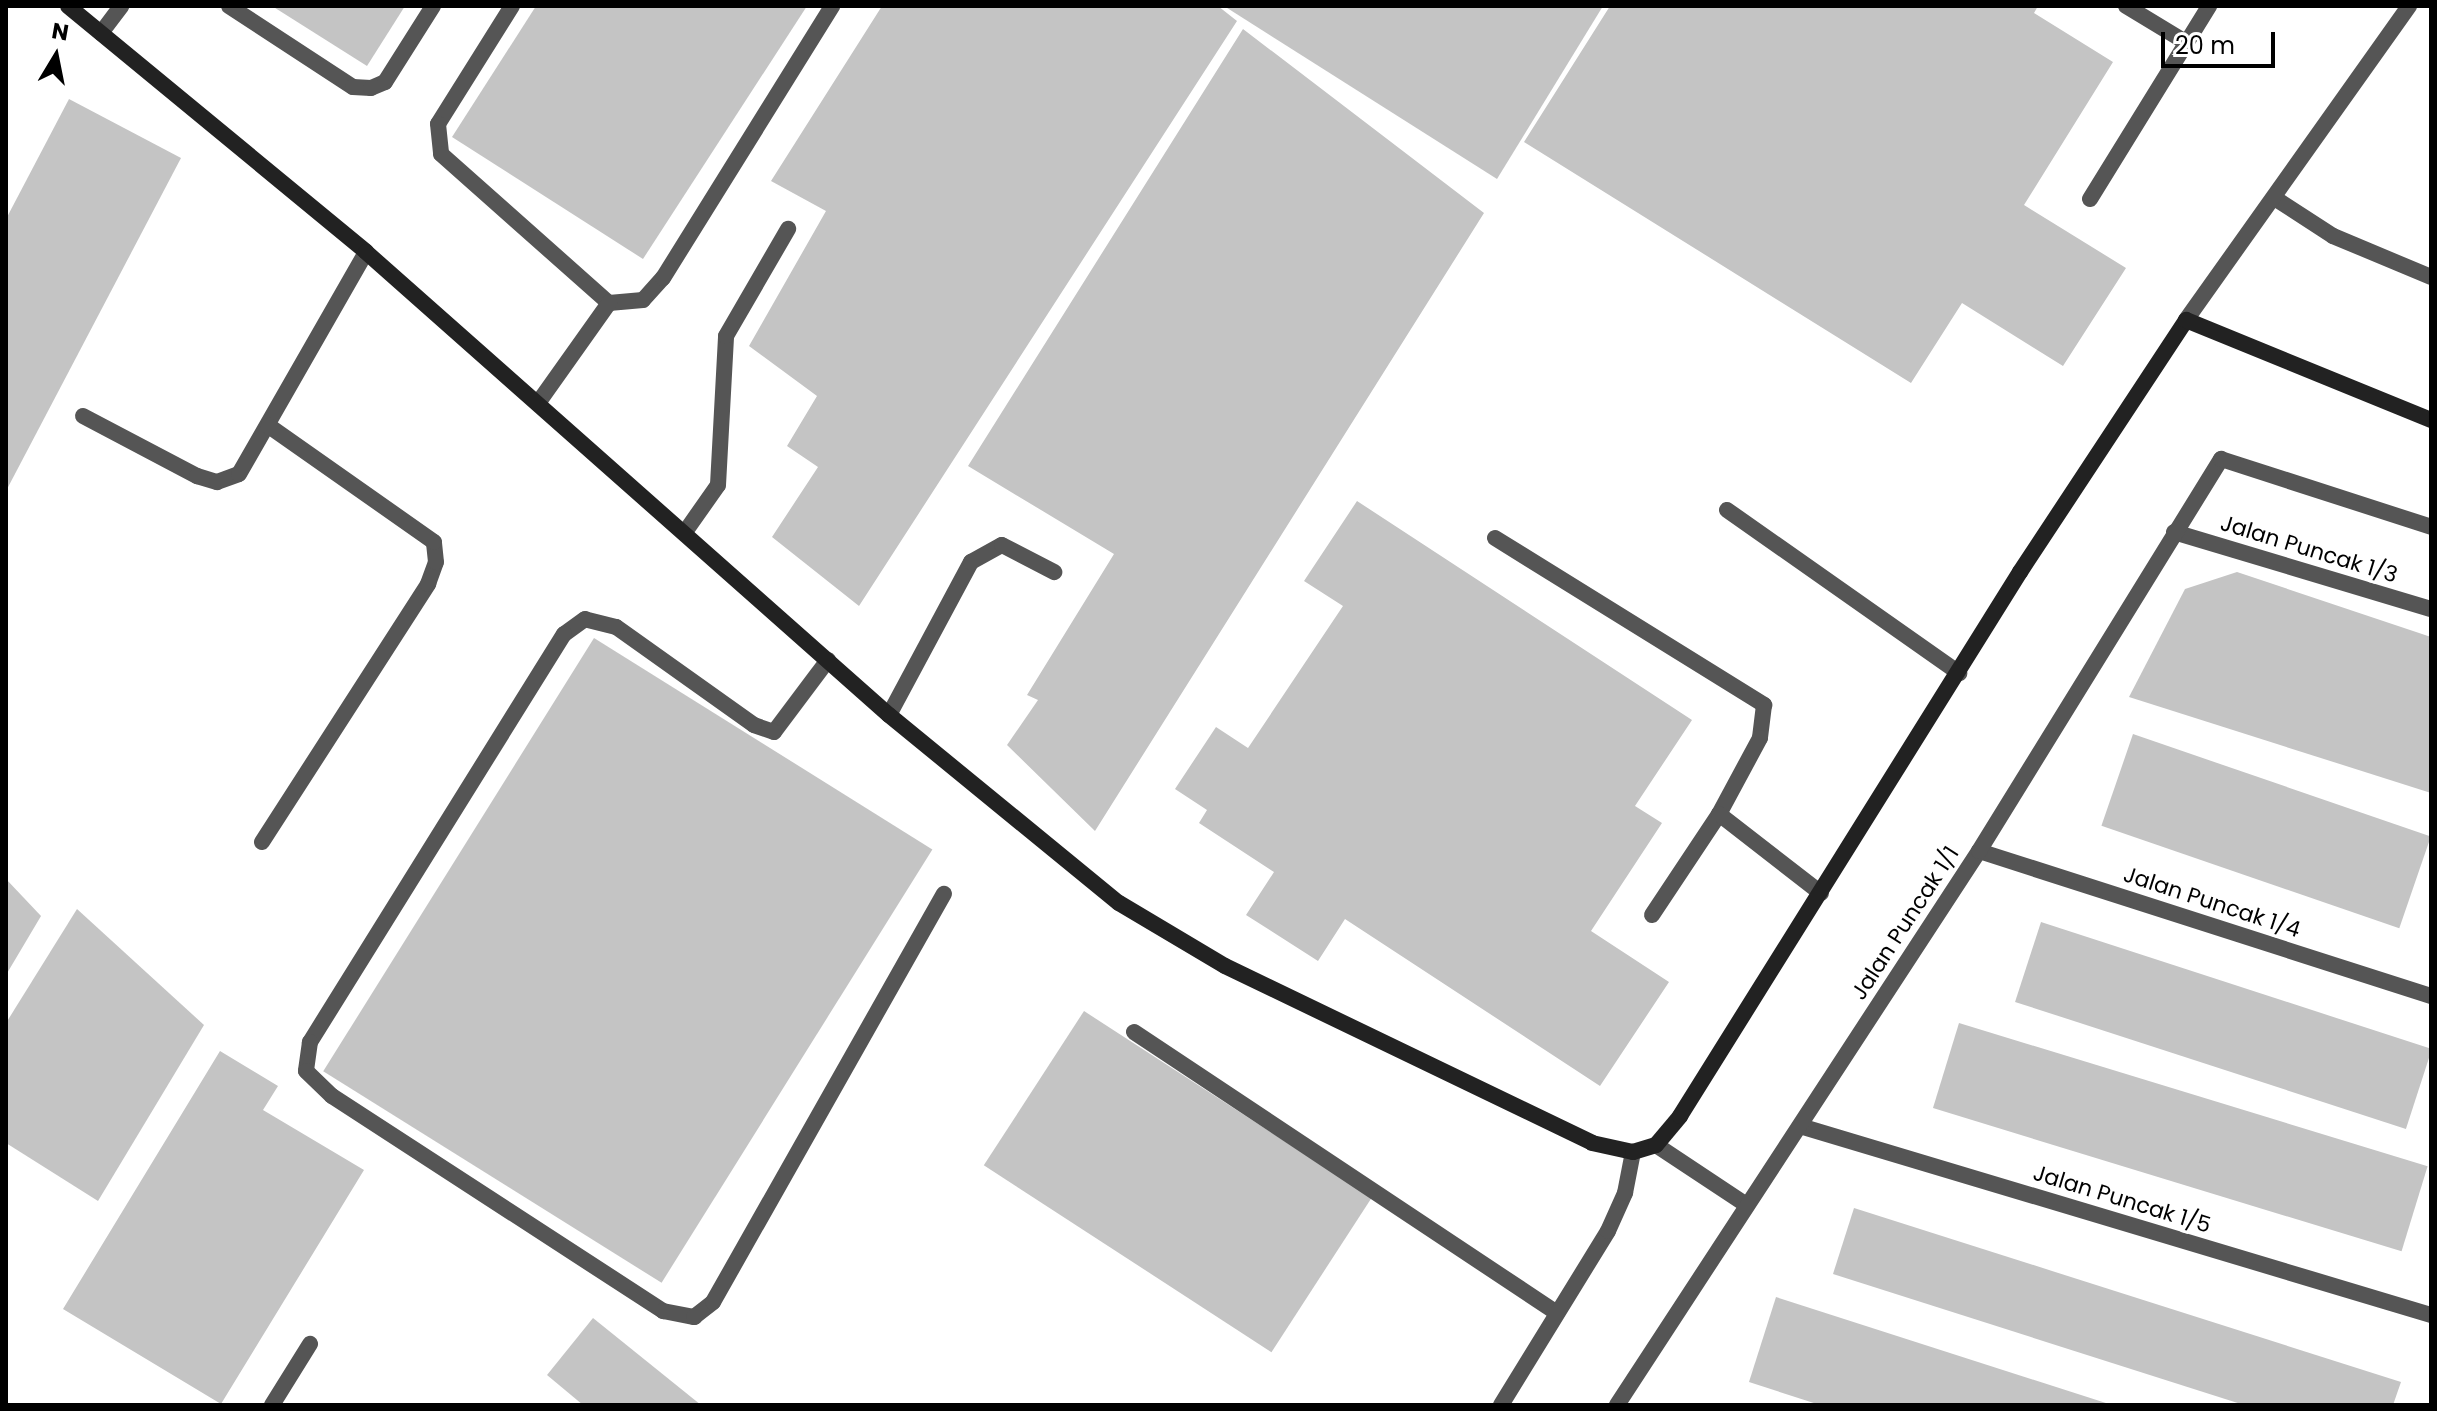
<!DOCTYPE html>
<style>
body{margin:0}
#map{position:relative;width:2437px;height:1411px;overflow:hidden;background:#fff;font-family:Poppins,sans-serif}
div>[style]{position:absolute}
.building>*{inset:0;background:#c4c4c4;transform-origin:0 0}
.lane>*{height:16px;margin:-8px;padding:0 8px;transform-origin:8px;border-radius:8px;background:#555}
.street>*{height:16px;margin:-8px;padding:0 8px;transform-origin:8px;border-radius:8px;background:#555}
.secondary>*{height:16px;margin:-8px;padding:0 8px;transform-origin:8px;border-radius:8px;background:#222}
span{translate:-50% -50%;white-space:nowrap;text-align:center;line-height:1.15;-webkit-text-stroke:6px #fff;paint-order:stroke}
.street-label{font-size:22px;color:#000}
.frame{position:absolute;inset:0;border:8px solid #000;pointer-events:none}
.north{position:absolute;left:16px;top:16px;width:80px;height:80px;-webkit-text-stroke:6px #fff;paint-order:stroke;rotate:10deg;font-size:22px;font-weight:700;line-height:32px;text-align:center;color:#000}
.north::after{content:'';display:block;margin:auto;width:28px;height:36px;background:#000;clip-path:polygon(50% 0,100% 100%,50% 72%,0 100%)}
.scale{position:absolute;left:2161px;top:32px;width:114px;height:36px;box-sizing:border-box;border:4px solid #000;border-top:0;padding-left:10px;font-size:24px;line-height:28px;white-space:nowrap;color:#000;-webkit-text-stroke:6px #fff;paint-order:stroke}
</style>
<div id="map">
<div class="building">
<i style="clip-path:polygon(272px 6px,405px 6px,367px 66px)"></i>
<i style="clip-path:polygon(536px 6px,807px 6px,643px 259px,452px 137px)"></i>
<i style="clip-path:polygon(882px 6px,1218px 6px,1237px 21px,859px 606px,772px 537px,818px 467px,787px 446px,817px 396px,749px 346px,826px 211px,771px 181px)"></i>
<i style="clip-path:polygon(1224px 6px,1603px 6px,1497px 179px)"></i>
<i style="clip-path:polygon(1610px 6px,2038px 6px,2034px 13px,2113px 62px,2024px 205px,2126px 268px,2063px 366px,1962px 303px,1911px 383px,1524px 142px)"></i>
<i style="clip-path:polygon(1243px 29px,1484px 213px,1095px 831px,1007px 745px,1038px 700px,1027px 695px,1114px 554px,968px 466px)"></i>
<i style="clip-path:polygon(69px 99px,181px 158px,6px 491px,6px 219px)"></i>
<i style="clip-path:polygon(1357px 501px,1692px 720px,1635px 806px,1662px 823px,1591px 931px,1669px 982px,1600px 1086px,1345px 919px,1318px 961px,1246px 915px,1274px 872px,1199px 823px,1207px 810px,1175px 789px,1216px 727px,1248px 748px,1343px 606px,1304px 581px)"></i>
<i style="clip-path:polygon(2237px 572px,2431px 637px,2431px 793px,2129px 697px,2185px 589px)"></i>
<i style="left:594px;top:638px;width:399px;height:511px;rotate:32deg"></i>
<i style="left:2133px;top:734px;width:315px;height:97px;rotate:19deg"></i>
<i style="clip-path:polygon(6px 879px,41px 916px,6px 975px)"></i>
<i style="clip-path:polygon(77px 909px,204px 1025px,98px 1201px,6px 1143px,6px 1023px)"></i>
<i style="left:2041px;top:922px;width:411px;height:84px;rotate:18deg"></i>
<i style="left:1084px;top:1011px;width:343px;height:184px;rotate:33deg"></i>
<i style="left:1959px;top:1023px;width:490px;height:89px;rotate:17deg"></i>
<i style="clip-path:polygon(220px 1051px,278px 1086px,263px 1110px,364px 1170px,221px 1404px,63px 1309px)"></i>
<i style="clip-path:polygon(1854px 1208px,2401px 1382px,2393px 1405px,2244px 1405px,1833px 1274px)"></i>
<i style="clip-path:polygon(1776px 1297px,2109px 1404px,2109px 1405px,1820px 1405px,1749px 1382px)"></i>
<i style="clip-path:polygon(593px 1318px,701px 1405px,583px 1405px,547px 1375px)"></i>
</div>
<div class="lane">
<i style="left:229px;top:6px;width:148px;rotate:33.2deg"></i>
<i style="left:353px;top:87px;width:18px;rotate:3deg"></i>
<i style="left:371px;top:88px;width:15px;rotate:-23deg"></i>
<i style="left:385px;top:82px;width:90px;rotate:-57.7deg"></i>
<i style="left:512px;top:6px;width:139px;rotate:122.1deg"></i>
<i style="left:438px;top:124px;width:30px;rotate:84deg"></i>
<i style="left:441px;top:154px;width:225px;rotate:41.6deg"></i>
<i style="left:609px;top:303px;width:34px;rotate:-5deg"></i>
<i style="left:643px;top:300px;width:30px;rotate:-48deg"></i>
<i style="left:663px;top:278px;width:320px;rotate:-58.1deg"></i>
<i style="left:2126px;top:6px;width:71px;rotate:31.2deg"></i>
<i style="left:101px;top:33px;width:34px;rotate:-53deg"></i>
<i style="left:2090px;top:199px;width:227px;rotate:-58.3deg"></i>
<i style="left:2276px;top:199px;width:68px;rotate:33deg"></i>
<i style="left:2333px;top:236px;width:106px;rotate:22.7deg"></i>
<i style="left:538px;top:403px;width:123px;rotate:-54.6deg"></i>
<i style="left:83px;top:416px;width:129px;rotate:27.8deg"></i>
<i style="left:197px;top:476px;width:21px;rotate:17deg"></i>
<i style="left:217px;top:482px;width:23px;rotate:-20deg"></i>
<i style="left:239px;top:474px;width:256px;rotate:-60.2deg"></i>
<i style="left:1727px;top:510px;width:284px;rotate:35.1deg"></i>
<i style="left:685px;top:532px;width:57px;rotate:-54.9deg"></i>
<i style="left:718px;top:485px;width:149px;rotate:-86.9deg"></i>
<i style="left:726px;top:336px;width:124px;rotate:-59.9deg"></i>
<i style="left:1495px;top:538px;width:317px;rotate:31.8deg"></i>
<i style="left:1764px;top:705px;width:33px;rotate:97deg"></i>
<i style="left:1760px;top:738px;width:86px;rotate:118.3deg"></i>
<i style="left:828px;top:660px;width:90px;rotate:126.9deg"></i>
<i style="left:774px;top:732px;width:21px;rotate:-161deg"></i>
<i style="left:754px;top:725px;width:169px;rotate:-144.6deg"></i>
<i style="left:616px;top:627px;width:32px;rotate:-166deg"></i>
<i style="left:585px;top:619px;width:26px;rotate:144deg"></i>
<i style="left:564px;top:634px;width:481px;rotate:121.9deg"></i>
<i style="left:310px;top:1042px;width:29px;rotate:98deg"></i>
<i style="left:306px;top:1071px;width:36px;rotate:44deg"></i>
<i style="left:332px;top:1096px;width:395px;rotate:33deg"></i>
<i style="left:663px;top:1311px;width:32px;rotate:11deg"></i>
<i style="left:694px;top:1317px;width:24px;rotate:-38deg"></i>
<i style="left:713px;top:1302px;width:469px;rotate:-60.5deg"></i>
<i style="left:889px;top:715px;width:174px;rotate:-61.8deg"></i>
<i style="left:971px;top:562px;width:35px;rotate:-29deg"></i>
<i style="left:1002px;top:545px;width:59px;rotate:27.4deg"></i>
<i style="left:262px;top:842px;width:307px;rotate:-57.2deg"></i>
<i style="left:428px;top:584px;width:23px;rotate:-70deg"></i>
<i style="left:436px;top:562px;width:20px;rotate:-96deg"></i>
<i style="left:434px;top:542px;width:202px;rotate:-144.9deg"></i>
<i style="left:1652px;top:915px;width:121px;rotate:-56.4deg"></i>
<i style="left:1719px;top:814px;width:129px;rotate:37.8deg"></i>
<i style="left:1134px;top:1032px;width:508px;rotate:33.6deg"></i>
<i style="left:272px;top:1405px;width:72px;rotate:-58.1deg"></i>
</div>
<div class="street">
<i style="left:2186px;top:320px;width:385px;rotate:-54.6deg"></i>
<i style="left:2174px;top:532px;width:268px;rotate:16.7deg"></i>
<i style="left:1979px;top:851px;width:475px;rotate:17.8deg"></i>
<i style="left:1800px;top:1126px;width:659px;rotate:16.67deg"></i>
<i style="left:1656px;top:1145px;width:107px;rotate:33.5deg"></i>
<i style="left:1501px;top:1405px;width:204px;rotate:-58.4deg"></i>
<i style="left:1608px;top:1231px;width:42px;rotate:-65.9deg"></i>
<i style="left:1625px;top:1193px;width:42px;rotate:-79deg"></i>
<i style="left:1617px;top:1405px;width:662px;rotate:-56.84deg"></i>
<i style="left:1979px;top:851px;width:461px;rotate:-58.3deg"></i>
<i style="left:2221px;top:459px;width:221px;rotate:17.9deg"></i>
</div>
<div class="secondary">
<i style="left:68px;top:6px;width:386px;rotate:39.5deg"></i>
<i style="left:366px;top:252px;width:698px;rotate:41.52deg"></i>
<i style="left:889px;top:715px;width:297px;rotate:39.3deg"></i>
<i style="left:1119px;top:903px;width:123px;rotate:30.7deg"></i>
<i style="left:1225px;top:966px;width:407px;rotate:25.7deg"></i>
<i style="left:1592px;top:1143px;width:42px;rotate:12.4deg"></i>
<i style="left:1633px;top:1152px;width:24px;rotate:-17deg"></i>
<i style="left:1656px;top:1145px;width:38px;rotate:-50deg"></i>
<i style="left:1680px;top:1116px;width:642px;rotate:-57.99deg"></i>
<i style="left:2020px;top:572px;width:302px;rotate:-56.6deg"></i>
<i style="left:2186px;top:320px;width:265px;rotate:22.2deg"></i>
</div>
<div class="street-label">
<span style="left:2309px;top:549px;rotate:17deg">Jalan Puncak 1/3</span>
<span style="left:2212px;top:902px;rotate:18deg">Jalan Puncak 1/4</span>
<span style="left:1905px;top:923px;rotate:-57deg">Jalan Puncak 1/1</span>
<span style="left:2122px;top:1199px;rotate:17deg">Jalan Puncak 1/5</span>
</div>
<div class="frame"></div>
<div class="north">N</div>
<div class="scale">20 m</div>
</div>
